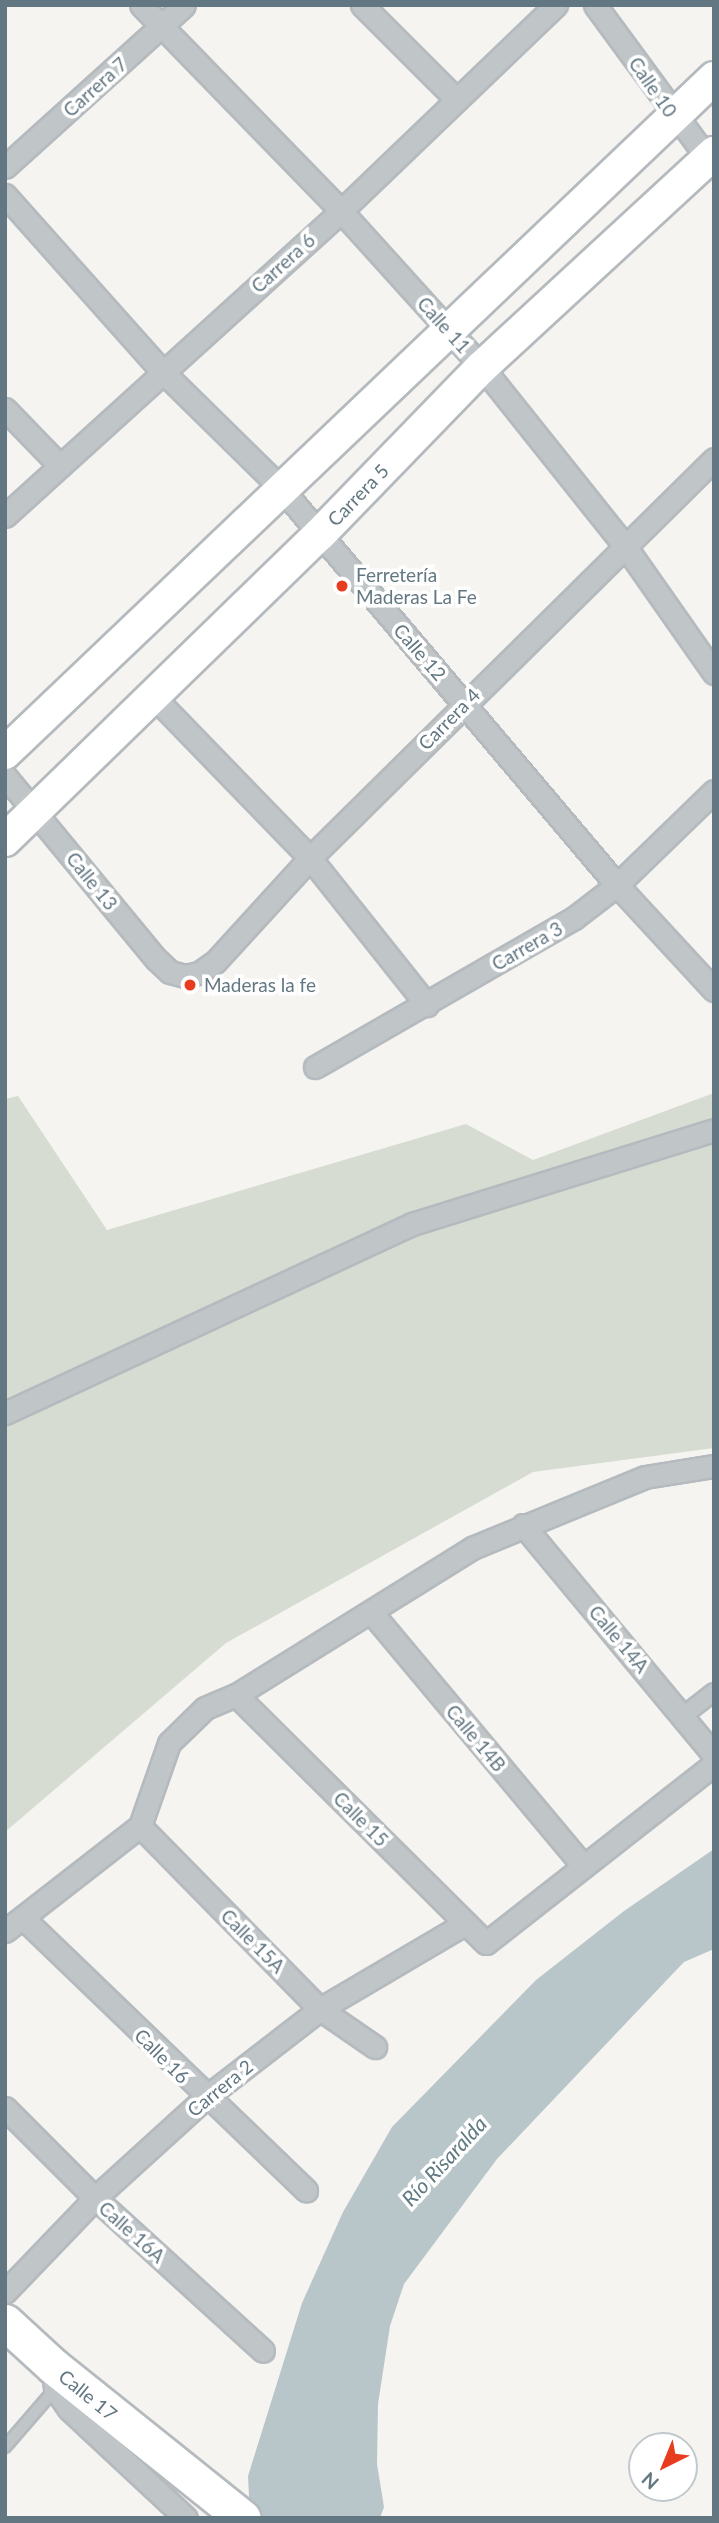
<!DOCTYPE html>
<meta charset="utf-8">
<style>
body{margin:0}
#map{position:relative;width:719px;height:2523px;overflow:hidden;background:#f5f4f0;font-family:Lato,sans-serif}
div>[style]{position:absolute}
.green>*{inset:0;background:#d6dcd1}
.water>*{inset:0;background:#b9c6c9}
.roads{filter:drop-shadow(2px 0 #b4babe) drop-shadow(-2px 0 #b4babe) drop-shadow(0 2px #b4babe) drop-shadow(0 -2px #b4babe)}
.service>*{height:10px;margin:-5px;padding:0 5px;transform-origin:5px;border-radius:5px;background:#c0c5c7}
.pedestrian>*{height:16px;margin:-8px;padding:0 8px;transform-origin:8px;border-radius:8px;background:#c0c5c7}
.minor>*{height:21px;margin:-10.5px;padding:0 10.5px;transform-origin:10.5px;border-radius:10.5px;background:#c0c5c7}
.secondary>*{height:32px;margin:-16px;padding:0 16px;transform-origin:16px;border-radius:16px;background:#fff}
.primary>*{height:35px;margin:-17.5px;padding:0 17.5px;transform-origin:17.5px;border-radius:17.5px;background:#fff}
.dots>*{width:19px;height:19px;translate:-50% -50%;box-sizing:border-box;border:4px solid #fff;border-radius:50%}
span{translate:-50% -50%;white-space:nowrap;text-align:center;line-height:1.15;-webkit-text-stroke:7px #fff;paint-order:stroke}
.street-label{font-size:19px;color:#637782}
.poi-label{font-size:19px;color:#637782}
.left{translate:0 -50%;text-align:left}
.water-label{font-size:21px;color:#5f7a80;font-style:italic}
.frame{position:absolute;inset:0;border:7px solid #637782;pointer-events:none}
.north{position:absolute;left:628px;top:2432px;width:70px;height:70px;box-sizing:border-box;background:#fff;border:2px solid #c1c9cd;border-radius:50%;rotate:223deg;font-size:19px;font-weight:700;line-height:28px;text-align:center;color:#637782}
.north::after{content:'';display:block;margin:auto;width:24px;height:32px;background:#e73d1e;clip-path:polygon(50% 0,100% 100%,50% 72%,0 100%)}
</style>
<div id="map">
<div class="green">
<i style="clip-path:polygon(714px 1093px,714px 1448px,533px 1472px,226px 1643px,5px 1832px,5px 1099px,18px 1096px,107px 1230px,466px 1124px,533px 1160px)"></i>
</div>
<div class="water">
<i style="clip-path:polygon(714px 1849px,714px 1949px,684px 1962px,497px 2159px,404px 2284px,390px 2326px,378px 2404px,377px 2464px,384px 2507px,380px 2518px,250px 2518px,248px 2476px,302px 2303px,343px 2212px,392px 2127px,536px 1980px,624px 1911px)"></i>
</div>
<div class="roads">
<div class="service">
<i style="left:5px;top:2447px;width:77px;rotate:-49.2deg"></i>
</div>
<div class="pedestrian">
<i style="left:683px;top:1716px;width:39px;rotate:-38deg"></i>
</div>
<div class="minor">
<i style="left:141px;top:5px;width:287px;rotate:45.8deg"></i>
<i style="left:341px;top:211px;width:210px;rotate:47.9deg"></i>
<i style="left:482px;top:367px;width:229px;rotate:51.4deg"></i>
<i style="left:625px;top:546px;width:155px;rotate:55deg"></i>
<i style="left:362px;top:5px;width:134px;rotate:45deg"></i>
<i style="left:595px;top:5px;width:201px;rotate:53.7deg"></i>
<i style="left:5px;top:167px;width:241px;rotate:-42.1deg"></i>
<i style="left:5px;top:195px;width:236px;rotate:48.3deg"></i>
<i style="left:162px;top:371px;width:167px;rotate:44.5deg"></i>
<i style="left:281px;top:488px;width:520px;rotate:49.76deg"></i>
<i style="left:617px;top:885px;width:143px;rotate:47.3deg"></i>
<i style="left:5px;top:409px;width:79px;rotate:46deg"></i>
<i style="left:5px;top:516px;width:454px;rotate:-42.2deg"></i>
<i style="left:341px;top:211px;width:298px;rotate:-43.8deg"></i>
<i style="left:152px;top:695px;width:227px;rotate:45.9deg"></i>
<i style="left:310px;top:858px;width:188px;rotate:51.5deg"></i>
<i style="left:5px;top:776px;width:237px;rotate:50.5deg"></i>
<i style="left:156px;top:959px;width:19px;rotate:43deg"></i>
<i style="left:170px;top:972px;width:16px;rotate:15deg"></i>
<i style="left:185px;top:976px;width:14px;rotate:-12deg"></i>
<i style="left:199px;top:973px;width:19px;rotate:-35deg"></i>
<i style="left:215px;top:962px;width:141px;rotate:-47.6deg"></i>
<i style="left:310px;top:858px;width:568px;rotate:-44.64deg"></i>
<i style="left:315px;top:1067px;width:299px;rotate:-29.9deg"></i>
<i style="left:574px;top:918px;width:54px;rotate:-37.5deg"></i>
<i style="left:617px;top:885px;width:135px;rotate:-44.1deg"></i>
<i style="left:5px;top:1413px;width:449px;rotate:-24.9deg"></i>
<i style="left:412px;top:1224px;width:316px;rotate:-17.3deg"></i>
<i style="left:523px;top:1525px;width:299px;rotate:50.3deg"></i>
<i style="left:371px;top:1612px;width:329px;rotate:50.1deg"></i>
<i style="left:236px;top:1695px;width:352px;rotate:44.8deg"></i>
<i style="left:486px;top:1943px;width:290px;rotate:-38.1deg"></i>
<i style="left:140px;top:1826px;width:257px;rotate:45.5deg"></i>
<i style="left:320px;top:2009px;width:67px;rotate:34.6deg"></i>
<i style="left:23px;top:1918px;width:393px;rotate:43.9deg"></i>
<i style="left:5px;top:1931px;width:171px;rotate:-37.9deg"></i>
<i style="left:140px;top:1826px;width:88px;rotate:-70.7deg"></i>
<i style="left:169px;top:1743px;width:50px;rotate:-44.2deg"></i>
<i style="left:205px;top:1708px;width:34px;rotate:-23deg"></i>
<i style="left:236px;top:1695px;width:278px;rotate:-31.9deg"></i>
<i style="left:472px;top:1548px;width:187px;rotate:-22.3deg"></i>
<i style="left:645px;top:1477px;width:70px;rotate:-9.1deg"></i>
<i style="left:5px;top:2108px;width:127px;rotate:45deg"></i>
<i style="left:95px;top:2198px;width:227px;rotate:42.3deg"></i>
<i style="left:5px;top:2292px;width:130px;rotate:-46.2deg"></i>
<i style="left:95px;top:2198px;width:149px;rotate:-42.3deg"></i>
<i style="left:205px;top:2098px;width:145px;rotate:-37.7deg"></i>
<i style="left:320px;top:2009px;width:169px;rotate:-30.5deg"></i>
<i style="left:53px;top:2366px;width:23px;rotate:85deg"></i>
<i style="left:55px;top:2389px;width:24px;rotate:55deg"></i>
<i style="left:69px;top:2409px;width:160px;rotate:43deg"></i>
</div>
<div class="secondary">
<i style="left:5px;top:753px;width:979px;rotate:-43.59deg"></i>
<i style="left:5px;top:840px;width:438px;rotate:-44.2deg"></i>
<i style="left:319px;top:535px;width:234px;rotate:-45.9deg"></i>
<i style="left:482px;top:367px;width:316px;rotate:-42.7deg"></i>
</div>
<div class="primary">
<i style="left:5px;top:2322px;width:65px;rotate:42.5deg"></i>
<i style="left:53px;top:2366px;width:243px;rotate:38.7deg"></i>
</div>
</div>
<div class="dots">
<i style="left:342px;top:586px;background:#e73d1e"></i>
<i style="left:190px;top:985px;background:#e73d1e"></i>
</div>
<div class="street-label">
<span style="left:95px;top:87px;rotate:-42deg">Carrera 7</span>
<span style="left:653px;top:87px;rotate:55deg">Calle 10</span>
<span style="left:283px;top:263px;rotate:-42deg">Carrera 6</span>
<span style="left:444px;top:325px;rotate:48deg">Calle 11</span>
<span style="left:358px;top:495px;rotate:-46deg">Carrera 5</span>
<span style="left:420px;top:652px;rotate:49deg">Calle 12</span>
<span style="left:449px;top:719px;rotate:-45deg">Carrera 4</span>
<span style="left:92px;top:881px;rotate:51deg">Calle 13</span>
<span style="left:527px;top:946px;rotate:-30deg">Carrera 3</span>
<span style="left:619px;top:1639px;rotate:50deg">Calle 14A</span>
<span style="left:476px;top:1738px;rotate:50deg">Calle 14B</span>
<span style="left:361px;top:1819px;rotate:45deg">Calle 15</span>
<span style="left:253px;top:1941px;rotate:45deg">Calle 15A</span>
<span style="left:162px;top:2056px;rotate:45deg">Calle 16</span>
<span style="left:220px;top:2088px;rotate:-39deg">Carrera 2</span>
<span style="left:132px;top:2232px;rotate:42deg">Calle 16A</span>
<span style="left:88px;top:2395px;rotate:39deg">Calle 17</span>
</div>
<div class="poi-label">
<span class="left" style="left:356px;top:586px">Ferretería<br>Maderas La Fe</span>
<span class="left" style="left:204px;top:985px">Maderas la fe</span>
</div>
<div class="water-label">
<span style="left:444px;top:2161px;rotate:-47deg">Río Risaralda</span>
</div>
<div class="frame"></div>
<div class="north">N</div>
</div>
